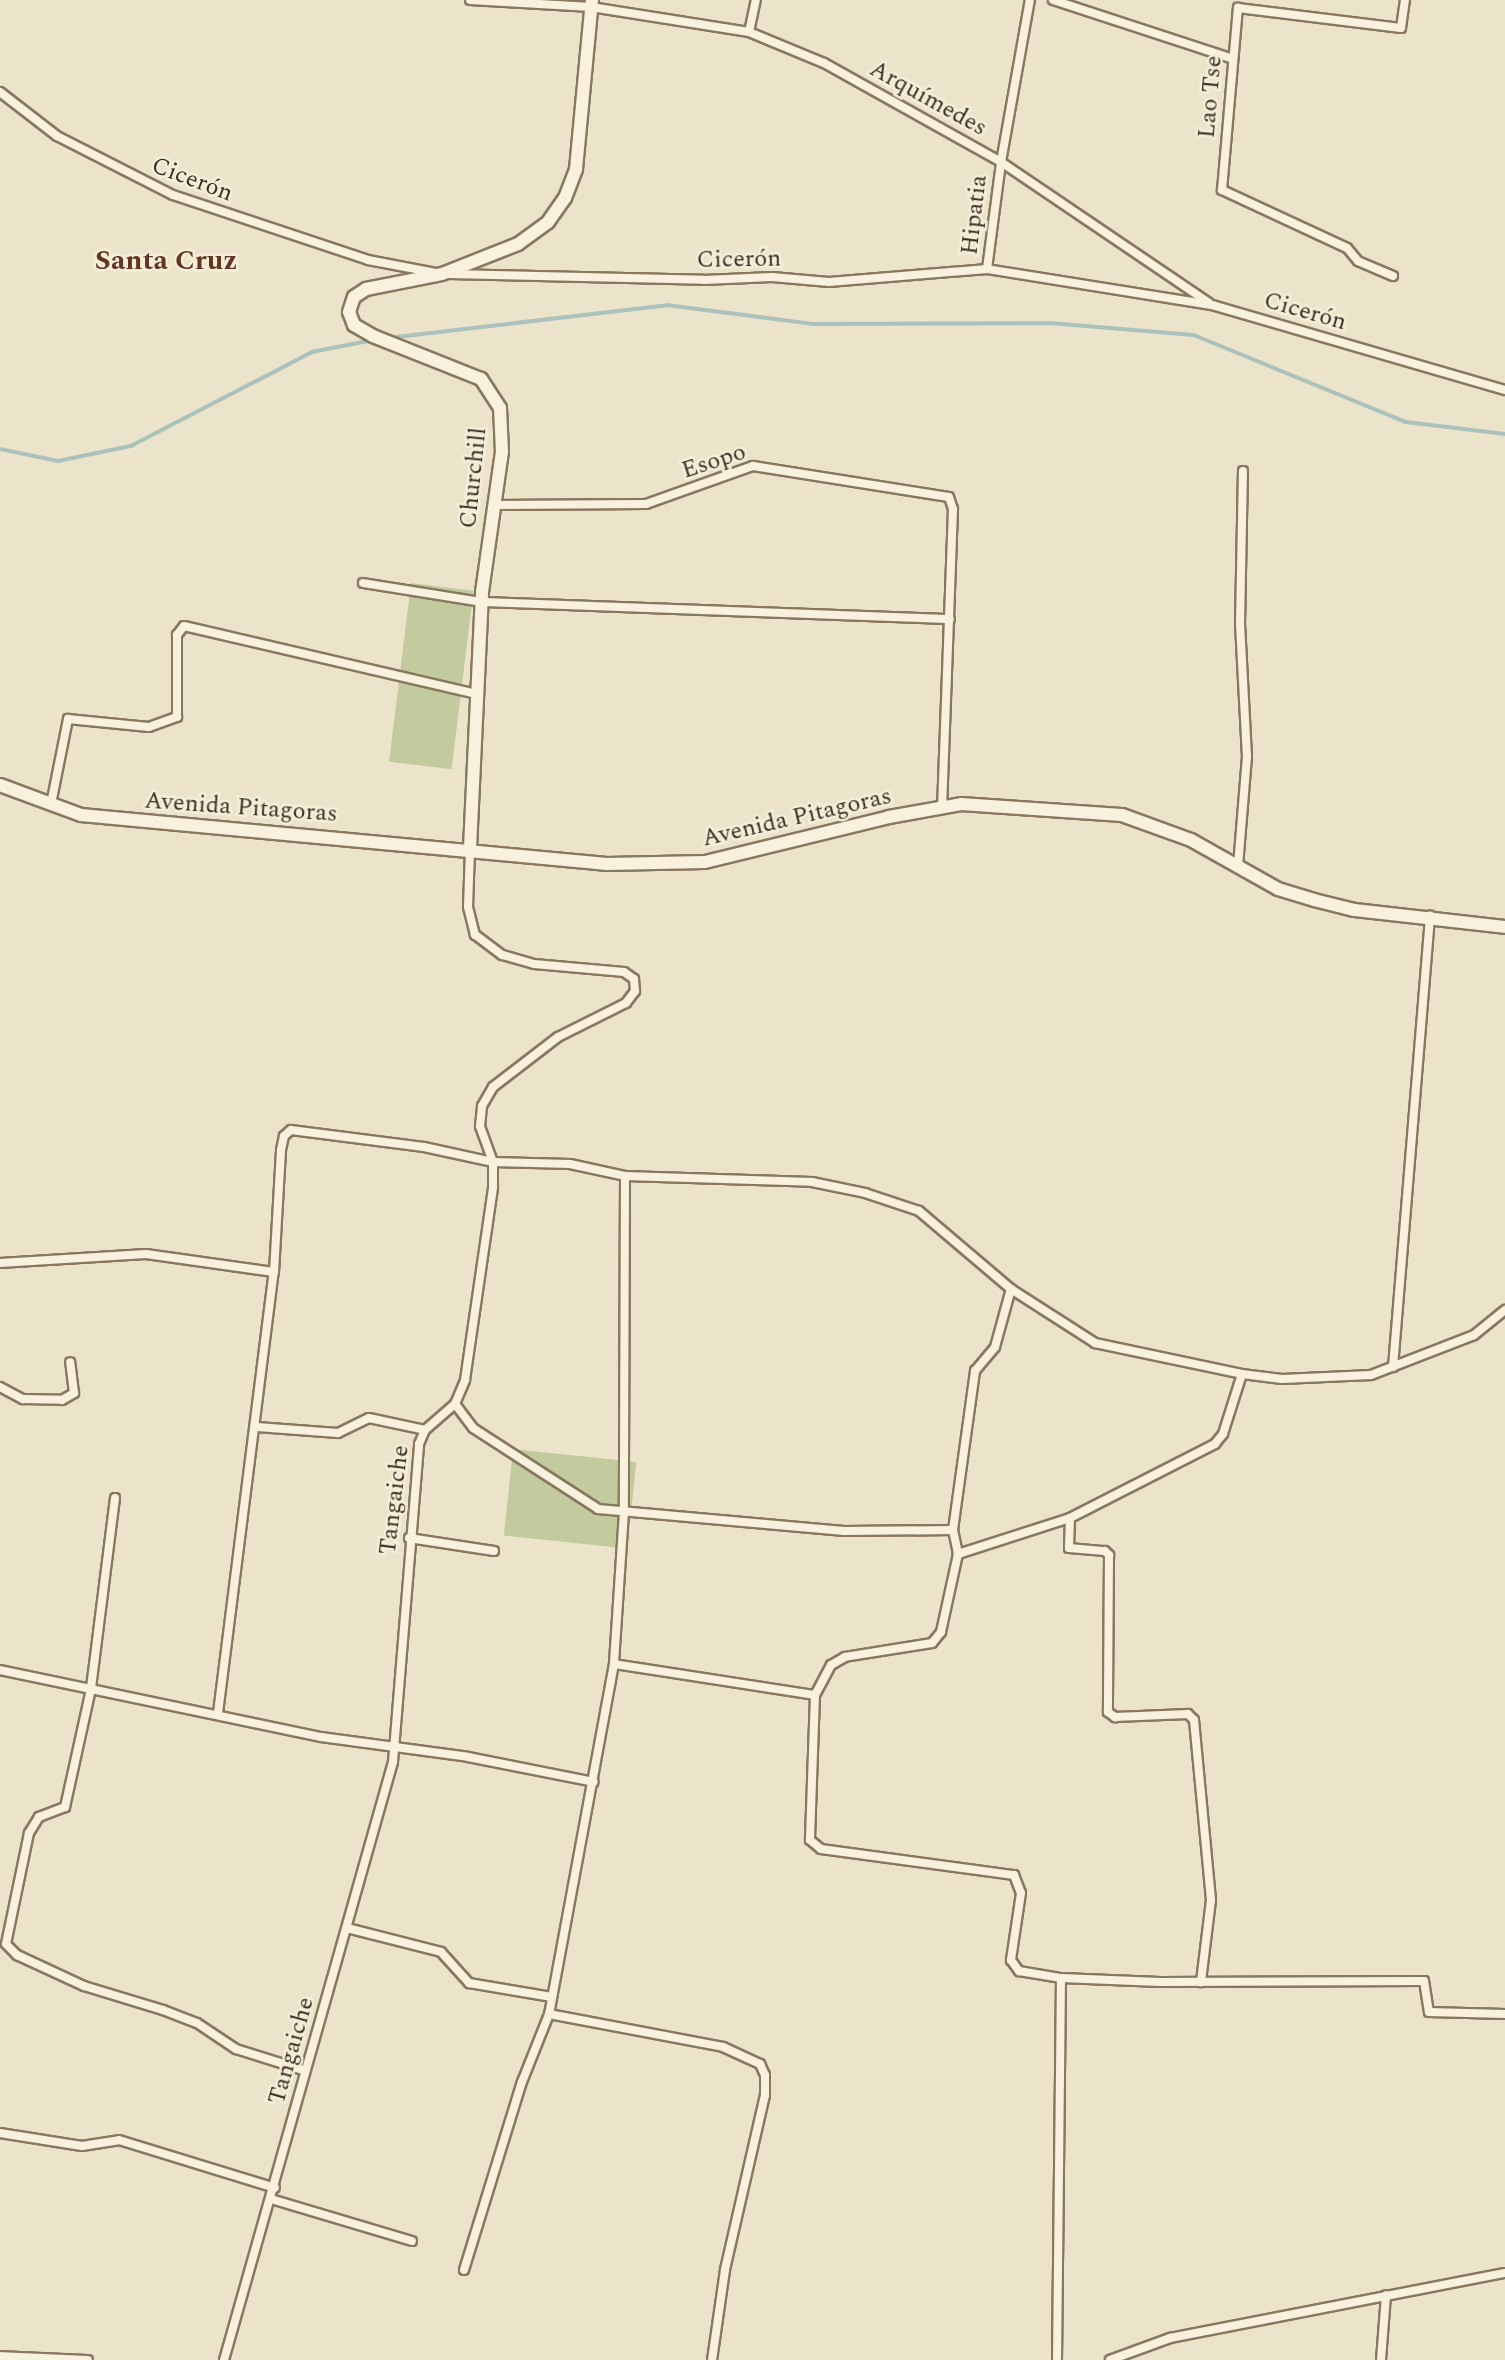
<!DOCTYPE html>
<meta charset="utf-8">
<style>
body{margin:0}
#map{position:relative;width:1505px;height:2360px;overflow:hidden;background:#ece4ca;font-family:Spectral,serif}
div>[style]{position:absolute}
.green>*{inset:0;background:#c2ca9e;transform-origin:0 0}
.stream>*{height:3.5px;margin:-1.75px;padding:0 1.75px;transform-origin:1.75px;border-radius:1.75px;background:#aac1bc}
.roads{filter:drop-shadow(2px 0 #887860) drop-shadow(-2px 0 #887860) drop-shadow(0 2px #887860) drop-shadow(0 -2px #887860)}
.street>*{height:8px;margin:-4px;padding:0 4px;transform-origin:4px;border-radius:4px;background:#f7f1dd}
.secondary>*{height:12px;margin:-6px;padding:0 6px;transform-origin:6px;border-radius:6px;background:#f7f1dd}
span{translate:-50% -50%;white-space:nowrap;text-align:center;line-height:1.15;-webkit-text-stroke:5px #f4eed9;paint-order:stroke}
.street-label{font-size:24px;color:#392f22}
.quarter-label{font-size:28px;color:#633624;font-weight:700}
</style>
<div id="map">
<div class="green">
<i style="left:411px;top:583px;width:63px;height:180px;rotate:7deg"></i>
<i style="left:513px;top:1449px;width:124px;height:87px;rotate:6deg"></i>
</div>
<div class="stream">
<i style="left:388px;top:338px;width:281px;rotate:-6.7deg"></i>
<i style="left:667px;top:305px;width:148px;rotate:7.4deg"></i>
<i style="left:814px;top:324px;width:236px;rotate:-0.2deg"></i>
<i style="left:1050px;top:323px;width:144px;rotate:4.8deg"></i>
<i style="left:1194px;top:335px;width:229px;rotate:22.3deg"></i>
<i style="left:1406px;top:422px;width:100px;rotate:6.9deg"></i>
<i style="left:0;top:449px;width:59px;rotate:11.7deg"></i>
<i style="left:58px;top:461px;width:75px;rotate:-11.6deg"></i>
<i style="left:131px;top:446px;width:204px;rotate:-27.4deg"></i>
<i style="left:312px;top:352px;width:62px;rotate:-11.1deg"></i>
</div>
<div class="roads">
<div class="street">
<i style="left:470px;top:0;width:121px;rotate:3.3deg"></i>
<i style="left:591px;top:7px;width:160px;rotate:9deg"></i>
<i style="left:749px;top:32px;width:81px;rotate:22.5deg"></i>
<i style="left:824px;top:63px;width:203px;rotate:29.2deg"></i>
<i style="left:1001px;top:162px;width:251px;rotate:34.1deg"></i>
<i style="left:1053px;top:0;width:189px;rotate:18.1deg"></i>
<i style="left:749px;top:32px;width:33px;rotate:-78deg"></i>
<i style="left:0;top:92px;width:72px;rotate:37.7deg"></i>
<i style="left:57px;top:136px;width:130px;rotate:27deg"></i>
<i style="left:173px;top:195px;width:206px;rotate:18.4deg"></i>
<i style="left:368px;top:260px;width:69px;rotate:10.8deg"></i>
<i style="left:987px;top:269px;width:108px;rotate:-82.5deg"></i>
<i style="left:1001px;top:162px;width:165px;rotate:-79.9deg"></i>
<i style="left:449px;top:274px;width:255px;rotate:1.3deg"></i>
<i style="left:704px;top:280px;width:68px;rotate:-2.5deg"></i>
<i style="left:772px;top:277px;width:57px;rotate:5deg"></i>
<i style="left:829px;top:282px;width:159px;rotate:-4.7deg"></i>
<i style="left:987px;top:269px;width:228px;rotate:9.1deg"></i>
<i style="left:1212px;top:305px;width:305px;rotate:16.2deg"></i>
<i style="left:1393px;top:276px;width:38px;rotate:-157deg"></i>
<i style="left:1358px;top:261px;width:17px;rotate:-130deg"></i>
<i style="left:1347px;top:248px;width:138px;rotate:-155.1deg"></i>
<i style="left:1222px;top:190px;width:183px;rotate:-85deg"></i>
<i style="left:1238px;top:8px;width:164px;rotate:7deg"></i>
<i style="left:1401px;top:28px;width:28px;rotate:-82deg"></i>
<i style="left:494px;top:505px;width:152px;rotate:-0.4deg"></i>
<i style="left:646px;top:504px;width:114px;rotate:-19.6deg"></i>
<i style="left:753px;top:466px;width:198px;rotate:9deg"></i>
<i style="left:949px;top:497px;width:13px;rotate:72deg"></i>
<i style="left:953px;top:509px;width:298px;rotate:92.1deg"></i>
<i style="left:363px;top:583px;width:120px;rotate:9.1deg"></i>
<i style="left:481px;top:602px;width:469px;rotate:2.1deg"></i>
<i style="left:51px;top:804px;width:87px;rotate:-78.7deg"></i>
<i style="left:68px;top:719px;width:81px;rotate:5.6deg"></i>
<i style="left:149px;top:727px;width:30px;rotate:-20deg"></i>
<i style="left:177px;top:717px;width:82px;rotate:-90deg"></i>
<i style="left:177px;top:635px;width:11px;rotate:-52deg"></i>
<i style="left:184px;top:626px;width:301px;rotate:13.1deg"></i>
<i style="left:1238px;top:866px;width:109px;rotate:-85.3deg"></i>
<i style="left:1247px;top:757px;width:132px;rotate:-93deg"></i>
<i style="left:1240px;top:625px;width:154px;rotate:-88.9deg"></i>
<i style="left:625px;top:1176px;width:336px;rotate:90.2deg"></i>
<i style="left:624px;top:1512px;width:152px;rotate:93.8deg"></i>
<i style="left:614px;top:1664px;width:356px;rotate:100.5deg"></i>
<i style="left:549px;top:2014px;width:177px;rotate:10.7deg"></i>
<i style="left:723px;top:2047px;width:41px;rotate:24.7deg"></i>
<i style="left:760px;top:2064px;width:12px;rotate:66deg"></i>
<i style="left:765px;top:2075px;width:20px;rotate:90deg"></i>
<i style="left:765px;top:2095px;width:180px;rotate:102.9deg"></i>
<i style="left:725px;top:2270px;width:91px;rotate:98.2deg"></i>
<i style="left:0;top:1263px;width:146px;rotate:-3.5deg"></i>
<i style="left:146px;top:1254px;width:129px;rotate:8deg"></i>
<i style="left:1393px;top:1367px;width:453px;rotate:-85.3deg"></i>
<i style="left:1242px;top:1374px;width:63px;rotate:107.6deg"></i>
<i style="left:1223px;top:1434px;width:13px;rotate:129deg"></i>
<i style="left:1215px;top:1444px;width:163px;rotate:153deg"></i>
<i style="left:1070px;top:1518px;width:118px;rotate:162.2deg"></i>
<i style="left:958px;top:1554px;width:80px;rotate:102.3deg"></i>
<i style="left:941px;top:1632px;width:14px;rotate:129deg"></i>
<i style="left:932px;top:1643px;width:88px;rotate:170.9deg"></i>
<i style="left:845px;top:1657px;width:16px;rotate:150deg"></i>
<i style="left:831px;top:1665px;width:34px;rotate:118deg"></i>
<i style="left:815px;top:1695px;width:145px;rotate:92deg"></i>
<i style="left:810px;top:1840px;width:14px;rotate:39deg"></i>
<i style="left:821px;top:1849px;width:195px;rotate:7.7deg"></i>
<i style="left:1014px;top:1875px;width:19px;rotate:69deg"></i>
<i style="left:1021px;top:1893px;width:68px;rotate:98.5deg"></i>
<i style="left:1011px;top:1960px;width:14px;rotate:54deg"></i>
<i style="left:1019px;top:1971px;width:43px;rotate:9.5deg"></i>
<i style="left:1061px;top:1978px;width:99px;rotate:2.3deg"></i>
<i style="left:1160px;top:1982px;width:264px;rotate:-0.2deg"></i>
<i style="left:1424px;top:1981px;width:31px;rotate:81deg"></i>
<i style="left:1429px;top:2012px;width:76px;rotate:1.5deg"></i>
<i style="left:0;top:1387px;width:26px;rotate:28deg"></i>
<i style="left:23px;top:1399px;width:39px;rotate:1deg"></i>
<i style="left:62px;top:1400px;width:14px;rotate:-30deg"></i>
<i style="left:74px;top:1393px;width:31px;rotate:-97deg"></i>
<i style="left:455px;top:1404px;width:30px;rotate:53deg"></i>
<i style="left:473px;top:1428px;width:149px;rotate:32.9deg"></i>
<i style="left:598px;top:1509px;width:247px;rotate:5.1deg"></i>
<i style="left:844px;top:1531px;width:109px;rotate:-0.5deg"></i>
<i style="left:953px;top:1530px;width:25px;rotate:78deg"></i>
<i style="left:257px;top:1427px;width:81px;rotate:4.2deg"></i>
<i style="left:338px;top:1433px;width:34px;rotate:-26deg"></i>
<i style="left:369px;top:1418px;width:57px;rotate:12.1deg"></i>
<i style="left:115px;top:1498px;width:193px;rotate:97.2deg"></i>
<i style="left:91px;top:1689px;width:121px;rotate:102.4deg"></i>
<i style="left:65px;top:1807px;width:28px;rotate:159deg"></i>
<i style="left:39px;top:1817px;width:19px;rotate:122deg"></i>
<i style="left:29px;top:1833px;width:113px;rotate:101.7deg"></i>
<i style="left:6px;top:1944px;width:16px;rotate:45deg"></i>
<i style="left:17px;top:1955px;width:74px;rotate:24.8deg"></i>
<i style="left:84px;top:1986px;width:83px;rotate:16.9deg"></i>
<i style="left:163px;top:2010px;width:36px;rotate:21deg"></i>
<i style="left:197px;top:2023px;width:47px;rotate:33.7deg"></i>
<i style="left:236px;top:2049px;width:73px;rotate:17.4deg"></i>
<i style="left:1070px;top:1518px;width:30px;rotate:92deg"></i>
<i style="left:1069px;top:1548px;width:36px;rotate:5deg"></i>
<i style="left:1105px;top:1551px;width:6px;rotate:45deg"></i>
<i style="left:1109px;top:1555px;width:157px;rotate:90.4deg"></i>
<i style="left:1108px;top:1712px;width:9px;rotate:36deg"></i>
<i style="left:1115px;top:1717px;width:73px;rotate:-2.4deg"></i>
<i style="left:1188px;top:1714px;width:8px;rotate:45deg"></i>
<i style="left:1194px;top:1720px;width:181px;rotate:84.6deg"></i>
<i style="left:1211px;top:1900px;width:83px;rotate:97deg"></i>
<i style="left:953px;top:1530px;width:161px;rotate:-82.1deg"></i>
<i style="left:975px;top:1371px;width:31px;rotate:-50deg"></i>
<i style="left:995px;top:1347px;width:60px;rotate:-74.6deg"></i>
<i style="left:409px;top:1538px;width:86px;rotate:8.7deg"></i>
<i style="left:614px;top:1664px;width:203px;rotate:8.8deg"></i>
<i style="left:0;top:1670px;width:328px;rotate:11.8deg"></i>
<i style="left:321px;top:1737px;width:148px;rotate:7.7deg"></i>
<i style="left:468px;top:1757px;width:128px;rotate:11.2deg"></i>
<i style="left:218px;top:1713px;width:445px;rotate:-82.8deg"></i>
<i style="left:274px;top:1272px;width:122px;rotate:-86.7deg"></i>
<i style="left:281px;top:1150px;width:14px;rotate:-78deg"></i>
<i style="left:284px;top:1136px;width:9px;rotate:-41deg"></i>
<i style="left:291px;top:1130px;width:134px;rotate:7.3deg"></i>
<i style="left:424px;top:1147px;width:71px;rotate:12.3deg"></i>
<i style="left:493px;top:1162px;width:77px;rotate:1.5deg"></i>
<i style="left:570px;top:1164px;width:56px;rotate:12.3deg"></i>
<i style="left:625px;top:1176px;width:187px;rotate:1.8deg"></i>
<i style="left:812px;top:1182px;width:54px;rotate:11.7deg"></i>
<i style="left:865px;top:1193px;width:57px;rotate:18.4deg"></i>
<i style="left:919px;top:1211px;width:121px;rotate:40.3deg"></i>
<i style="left:1011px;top:1289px;width:100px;rotate:32.7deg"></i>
<i style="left:1095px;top:1343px;width:150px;rotate:11.9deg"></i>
<i style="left:1242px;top:1374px;width:40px;rotate:7.1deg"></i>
<i style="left:1282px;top:1379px;width:89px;rotate:-2.6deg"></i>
<i style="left:1371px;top:1375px;width:110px;rotate:-21.2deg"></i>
<i style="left:1474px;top:1335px;width:40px;rotate:-39deg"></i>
<i style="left:347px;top:1928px;width:97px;rotate:14.3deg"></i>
<i style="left:441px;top:1952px;width:42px;rotate:47.9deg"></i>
<i style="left:469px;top:1983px;width:84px;rotate:9.6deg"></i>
<i style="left:0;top:2133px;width:83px;rotate:9deg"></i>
<i style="left:82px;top:2146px;width:37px;rotate:-9deg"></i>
<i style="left:119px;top:2140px;width:163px;rotate:17.1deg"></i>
<i style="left:271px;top:2199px;width:147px;rotate:16.6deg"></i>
<i style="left:464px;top:2270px;width:197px;rotate:-72.9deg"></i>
<i style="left:522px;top:2082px;width:73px;rotate:-68.3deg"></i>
<i style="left:0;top:2356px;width:88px;rotate:2.6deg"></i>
<i style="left:224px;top:2360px;width:621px;rotate:-74.22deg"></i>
<i style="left:393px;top:1762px;width:319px;rotate:-85.3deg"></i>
<i style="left:419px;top:1444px;width:15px;rotate:-67deg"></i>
<i style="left:425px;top:1430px;width:40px;rotate:-41deg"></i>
<i style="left:455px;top:1404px;width:26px;rotate:-67deg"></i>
<i style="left:465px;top:1380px;width:195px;rotate:-81.7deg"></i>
<i style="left:493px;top:1187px;width:25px;rotate:-90deg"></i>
<i style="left:493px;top:1162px;width:38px;rotate:-110deg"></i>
<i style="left:480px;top:1126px;width:20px;rotate:-84deg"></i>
<i style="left:482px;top:1106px;width:22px;rotate:-60deg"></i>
<i style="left:493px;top:1087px;width:82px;rotate:-37.6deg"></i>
<i style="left:558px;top:1037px;width:76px;rotate:-26.6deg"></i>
<i style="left:626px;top:1003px;width:15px;rotate:-53deg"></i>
<i style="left:635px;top:991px;width:12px;rotate:-95deg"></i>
<i style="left:634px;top:979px;width:12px;rotate:-145deg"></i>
<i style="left:624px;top:972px;width:90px;rotate:-174.9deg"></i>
<i style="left:534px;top:964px;width:33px;rotate:-164deg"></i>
<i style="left:502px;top:955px;width:34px;rotate:-143deg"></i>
<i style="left:475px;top:935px;width:29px;rotate:-104deg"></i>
<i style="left:468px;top:907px;width:58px;rotate:-88deg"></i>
<i style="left:1057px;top:2360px;width:382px;rotate:-89.4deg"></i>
<i style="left:1110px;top:2360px;width:64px;rotate:-20.1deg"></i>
<i style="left:1170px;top:2338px;width:341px;rotate:-11deg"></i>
<i style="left:1381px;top:2360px;width:65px;rotate:-85.6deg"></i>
</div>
<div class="secondary">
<i style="left:0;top:785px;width:86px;rotate:20.3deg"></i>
<i style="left:81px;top:815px;width:528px;rotate:5.32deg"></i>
<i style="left:607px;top:864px;width:98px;rotate:-1.2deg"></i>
<i style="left:705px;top:862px;width:189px;rotate:-13.7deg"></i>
<i style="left:889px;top:817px;width:73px;rotate:-10.2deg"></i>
<i style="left:961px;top:804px;width:161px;rotate:3.9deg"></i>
<i style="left:1122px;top:815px;width:73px;rotate:19.9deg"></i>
<i style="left:1191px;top:840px;width:100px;rotate:29.4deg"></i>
<i style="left:1278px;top:889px;width:38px;rotate:17deg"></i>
<i style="left:1314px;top:900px;width:41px;rotate:14deg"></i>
<i style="left:1354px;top:910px;width:152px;rotate:6.4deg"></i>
<i style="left:470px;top:848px;width:256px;rotate:-87.3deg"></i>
<i style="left:482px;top:592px;width:141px;rotate:-81.9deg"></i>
<i style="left:502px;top:452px;width:44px;rotate:-92.6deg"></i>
<i style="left:500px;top:408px;width:35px;rotate:-123deg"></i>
<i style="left:481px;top:379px;width:116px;rotate:-158.3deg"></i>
<i style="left:373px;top:336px;width:22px;rotate:-150deg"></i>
<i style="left:354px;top:325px;width:14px;rotate:-111deg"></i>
<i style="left:349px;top:312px;width:16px;rotate:-72deg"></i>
<i style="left:354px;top:297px;width:14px;rotate:-34deg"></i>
<i style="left:366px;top:289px;width:77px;rotate:-11.2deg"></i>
<i style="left:442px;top:274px;width:82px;rotate:-21.5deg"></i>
<i style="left:518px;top:244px;width:37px;rotate:-36deg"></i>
<i style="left:548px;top:222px;width:29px;rotate:-55deg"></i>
<i style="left:565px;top:198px;width:31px;rotate:-69deg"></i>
<i style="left:576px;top:169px;width:170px;rotate:-84.6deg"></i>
</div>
</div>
<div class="street-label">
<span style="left:1211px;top:97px;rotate:-85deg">Lao Tse</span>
<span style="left:928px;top:99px;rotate:29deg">Arquímedes</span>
<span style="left:192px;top:180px;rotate:21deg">Cicerón</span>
<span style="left:975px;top:215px;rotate:-83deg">Hipatia</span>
<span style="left:739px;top:260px;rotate:-1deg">Cicerón</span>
<span style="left:1305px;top:312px;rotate:16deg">Cicerón</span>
<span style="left:714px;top:462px;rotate:-18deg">Esopo</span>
<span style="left:474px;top:478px;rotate:-84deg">Churchill</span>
<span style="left:241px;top:808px;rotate:4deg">Avenida Pitagoras</span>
<span style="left:797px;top:818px;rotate:-13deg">Avenida Pitagoras</span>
<span style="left:395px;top:1500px;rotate:-83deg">Tangaiche</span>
<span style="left:292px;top:2051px;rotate:-74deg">Tangaiche</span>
</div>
<div class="quarter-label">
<span style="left:166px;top:261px">Santa Cruz</span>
</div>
</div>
